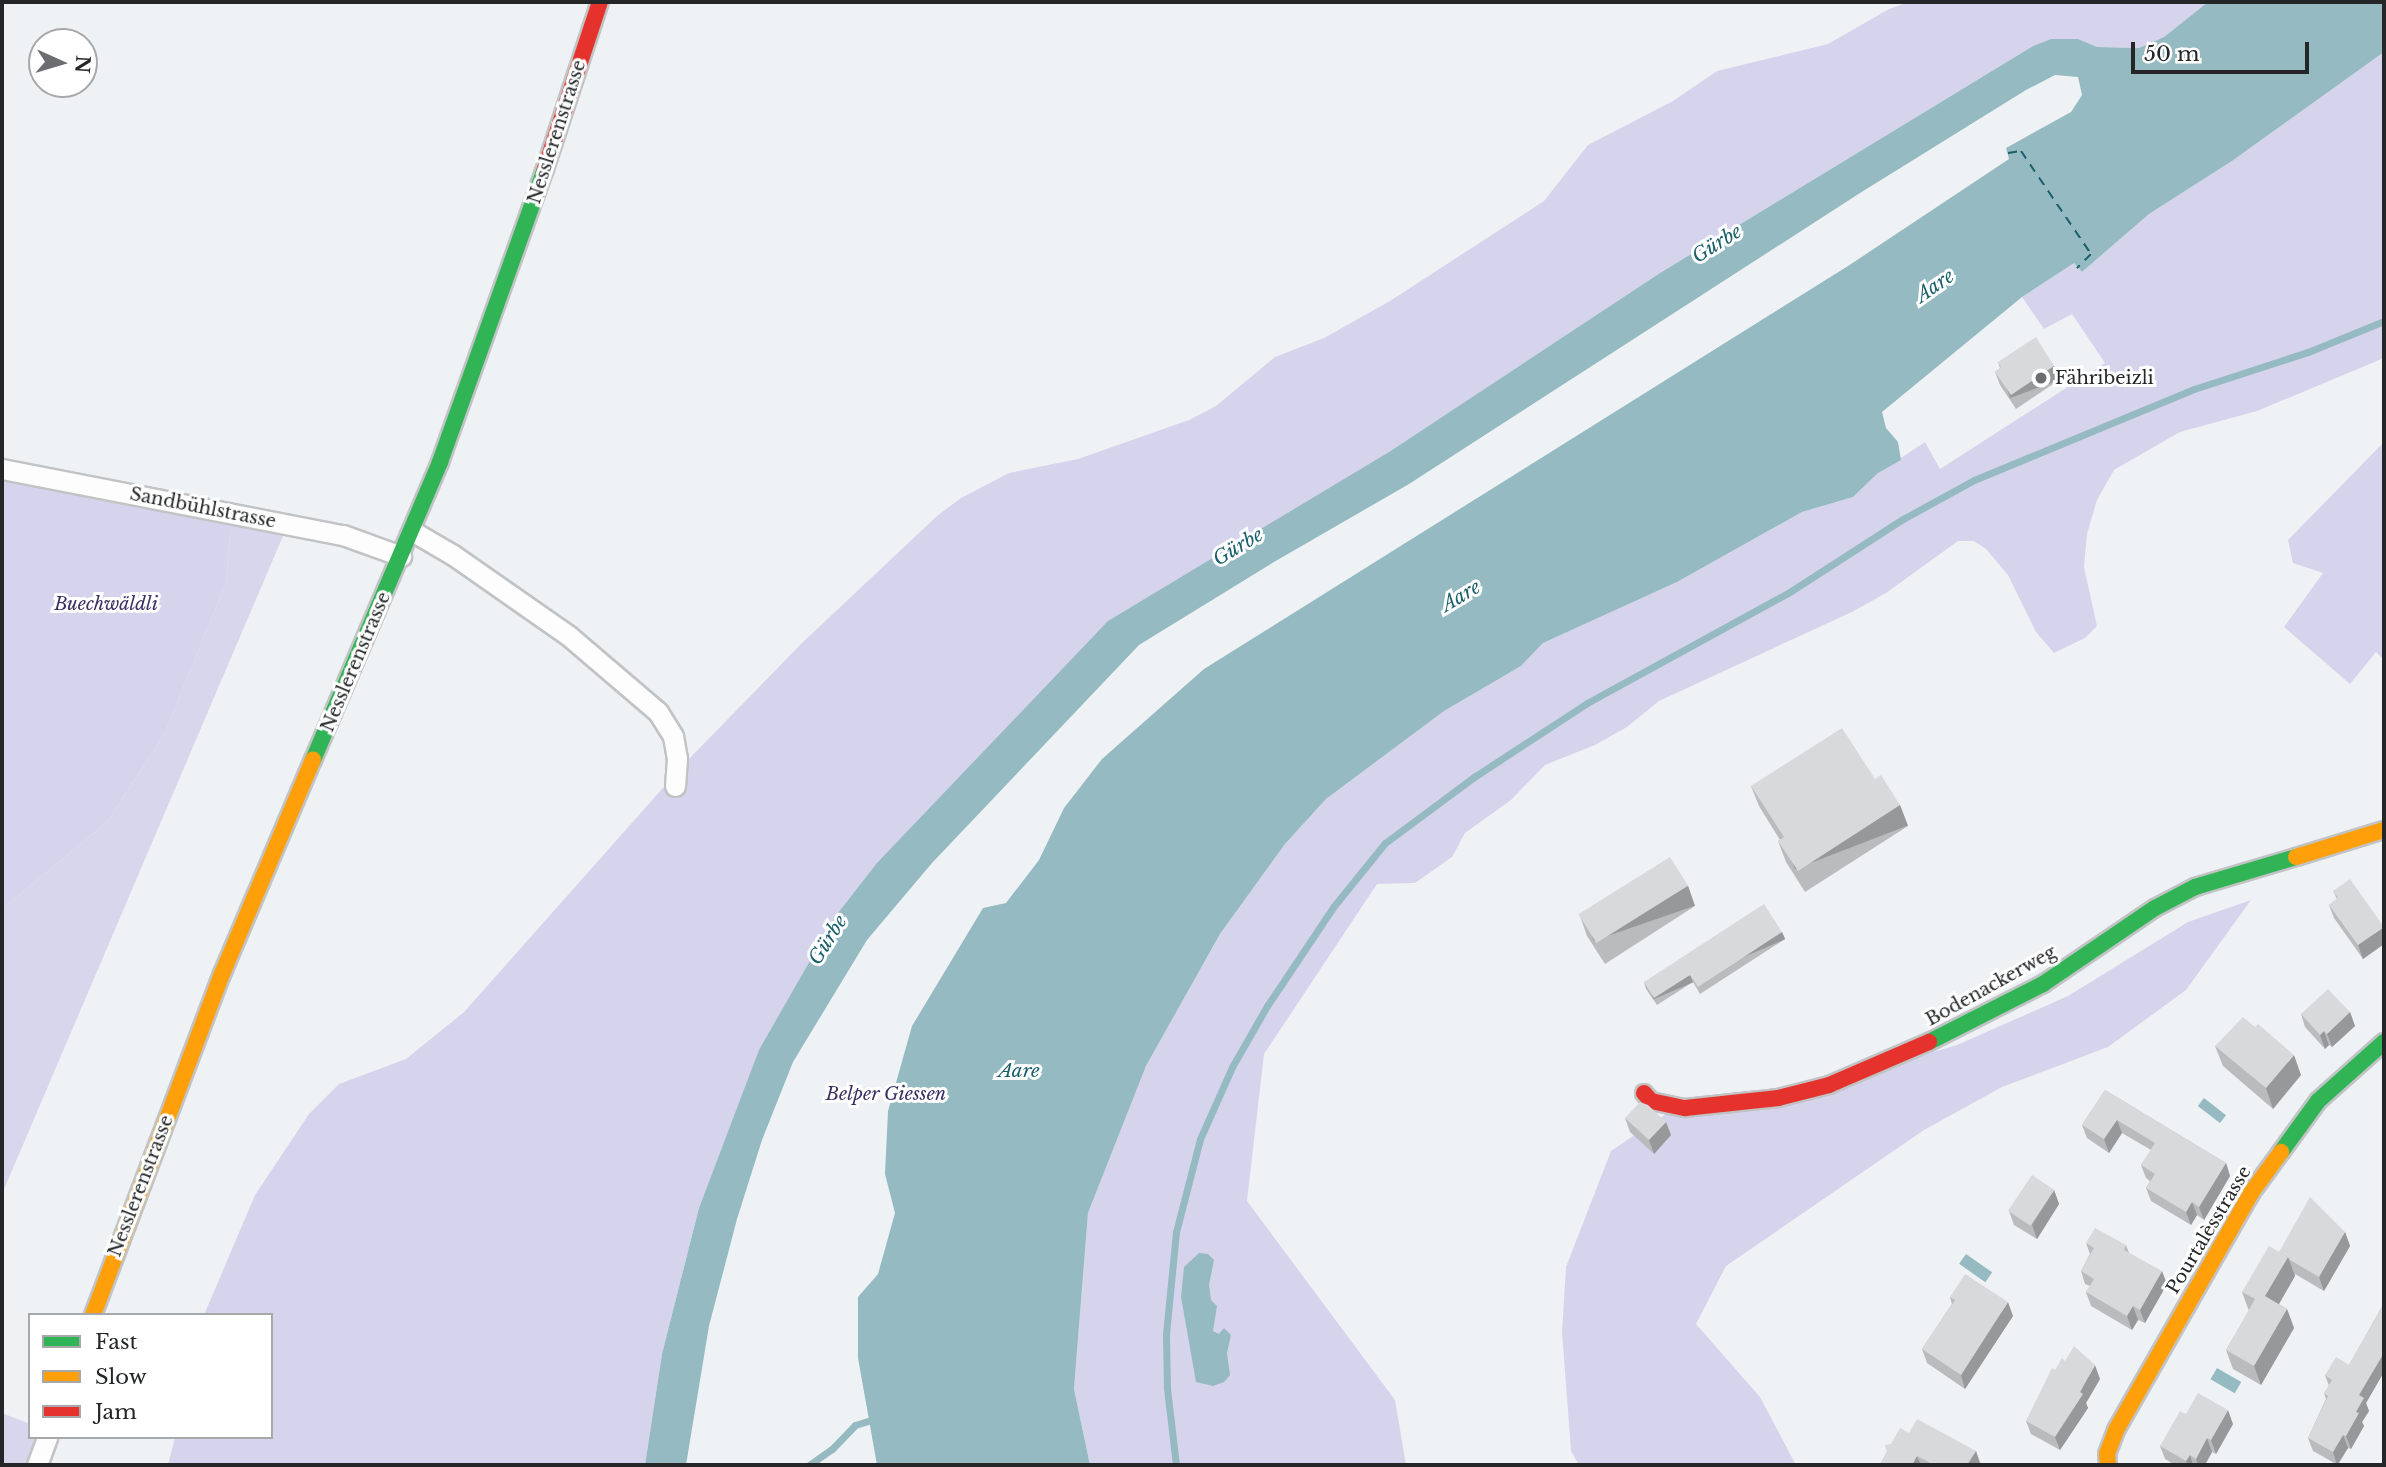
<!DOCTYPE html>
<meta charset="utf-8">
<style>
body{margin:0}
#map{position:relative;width:2386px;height:1467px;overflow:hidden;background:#eff2f5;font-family:"Libre Baskerville",serif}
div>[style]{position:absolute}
.green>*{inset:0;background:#d7d6ed}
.forest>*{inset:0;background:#d6d4ec}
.water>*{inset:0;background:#95bac1;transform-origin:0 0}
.stream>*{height:7px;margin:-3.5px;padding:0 3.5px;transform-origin:3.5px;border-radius:3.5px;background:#95bac1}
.ferry>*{height:2px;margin-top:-1px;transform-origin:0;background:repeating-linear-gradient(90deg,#1a606b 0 9px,transparent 0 16px)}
.roads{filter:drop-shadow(2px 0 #c1c3c5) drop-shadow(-2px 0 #c1c3c5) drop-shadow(0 2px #c1c3c5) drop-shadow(0 -2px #c1c3c5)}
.street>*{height:19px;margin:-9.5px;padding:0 9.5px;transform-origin:9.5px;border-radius:9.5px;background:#fdfdfe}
.fast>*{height:16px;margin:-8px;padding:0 8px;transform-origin:8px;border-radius:8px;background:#30b455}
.slow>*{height:16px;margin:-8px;padding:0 8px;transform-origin:8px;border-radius:8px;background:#ff9f0a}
.jam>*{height:16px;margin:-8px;padding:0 8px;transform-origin:8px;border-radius:8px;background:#e5322d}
.wall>*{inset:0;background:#b9bbbc}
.shaded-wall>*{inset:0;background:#969899;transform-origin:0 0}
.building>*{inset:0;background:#d7d9db;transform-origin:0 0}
.dots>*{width:19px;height:19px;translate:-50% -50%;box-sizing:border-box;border:4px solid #fff;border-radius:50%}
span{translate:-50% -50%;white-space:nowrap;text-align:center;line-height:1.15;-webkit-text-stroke:6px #fff;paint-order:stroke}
.street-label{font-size:18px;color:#242628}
.poi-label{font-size:18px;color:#242628}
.left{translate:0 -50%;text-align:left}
.park-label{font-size:18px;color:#3a2f62;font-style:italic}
.water-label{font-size:19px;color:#1a606b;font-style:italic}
.frame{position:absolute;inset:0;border:4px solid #242628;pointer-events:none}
.legend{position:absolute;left:28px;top:1313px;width:245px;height:126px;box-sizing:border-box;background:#fff;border:2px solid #a7a8a9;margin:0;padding:9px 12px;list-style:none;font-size:21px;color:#242628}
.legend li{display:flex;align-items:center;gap:14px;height:35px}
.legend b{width:35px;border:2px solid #a7a8a9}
.north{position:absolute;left:28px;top:28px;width:70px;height:70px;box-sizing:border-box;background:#fff;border:2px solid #a7a8a9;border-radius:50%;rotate:94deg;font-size:19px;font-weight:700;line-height:28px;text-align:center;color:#242628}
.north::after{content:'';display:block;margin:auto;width:24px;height:32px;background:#6b6d70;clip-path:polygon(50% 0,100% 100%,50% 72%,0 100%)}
.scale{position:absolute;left:2131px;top:42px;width:178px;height:32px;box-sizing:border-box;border:4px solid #242628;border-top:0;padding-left:9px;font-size:21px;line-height:24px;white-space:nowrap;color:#242628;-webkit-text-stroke:5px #fff;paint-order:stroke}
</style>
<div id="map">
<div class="green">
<i style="clip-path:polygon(231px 517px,286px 529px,2px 1194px,2px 909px,107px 822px,165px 733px,226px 582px)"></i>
<i style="clip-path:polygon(2px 1413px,30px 1424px,30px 1437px,41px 1437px,30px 1465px,2px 1465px)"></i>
</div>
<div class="forest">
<i style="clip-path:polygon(1909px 2px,2208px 2px,2164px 37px,2139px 48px,2097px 47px,2078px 39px,2051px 39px,2033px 46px,1660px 273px,1389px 452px,1251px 537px,835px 917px,760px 1050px,699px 1208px,662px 1354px,645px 1465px,168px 1465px,175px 1437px,271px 1437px,271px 1315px,204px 1315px,255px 1195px,309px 1114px,339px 1084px,406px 1059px,464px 1012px,685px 763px,802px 643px,937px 516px,961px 498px,1009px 473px,1078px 459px,1189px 420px,1216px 406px,1275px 357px,1324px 338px,1390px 301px,1544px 201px,1588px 145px,1673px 101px,1717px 71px,1828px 44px,1889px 9px)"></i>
<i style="clip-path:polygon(2384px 52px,2384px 358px,2257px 411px,2180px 432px,2114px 470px,2097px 500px,2087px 534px,2084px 567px,2097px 626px,2085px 638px,2054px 653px,2036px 632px,2008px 575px,1986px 549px,1974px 541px,1958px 541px,1886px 593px,1852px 612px,1659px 701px,1627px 727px,1595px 745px,1545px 765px,1511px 800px,1465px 833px,1452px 857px,1415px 883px,1377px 884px,1264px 1054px,1247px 1201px,1395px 1400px,1406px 1465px,1090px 1465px,1074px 1389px,1088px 1213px,1146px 1066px,1220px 934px,1285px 844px,1326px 799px,1444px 711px,1521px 666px,1543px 643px,1677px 582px,1802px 512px,1853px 497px,1878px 473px,1925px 442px,1940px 469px,2105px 363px,2072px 314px,2044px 329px,2022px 297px,2074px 263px,2082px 272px,2149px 214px,2232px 161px)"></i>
<i style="clip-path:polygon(2384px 442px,2384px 660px,2376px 652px,2350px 684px,2284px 627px,2323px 573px,2293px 563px,2288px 540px)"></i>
<i style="clip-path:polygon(2px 476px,231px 517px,226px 582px,165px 733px,107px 822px,2px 909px)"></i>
<i style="clip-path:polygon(2251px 900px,2186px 990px,2108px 1047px,2002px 1087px,1924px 1130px,1726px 1266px,1696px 1324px,1760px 1397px,1796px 1465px,1579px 1465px,1571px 1451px,1562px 1332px,1566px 1267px,1611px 1151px,1679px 1105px,1788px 1094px,1957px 1045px,2068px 996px,2188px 922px)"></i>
</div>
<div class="water">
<i style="clip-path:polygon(2208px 2px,2384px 2px,2384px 52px,2232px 161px,2149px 214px,2082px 272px,2074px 263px,2022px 297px,1882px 412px,1886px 428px,1898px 442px,1901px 460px,1878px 473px,1853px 497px,1802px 512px,1677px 582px,1543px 643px,1521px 666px,1444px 711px,1326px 799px,1285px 844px,1220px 934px,1146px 1066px,1088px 1213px,1074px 1389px,1090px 1465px,877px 1465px,858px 1358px,858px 1297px,878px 1274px,895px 1213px,885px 1174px,888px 1111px,912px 1026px,983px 908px,1006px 903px,1039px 860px,1064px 808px,1102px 759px,1204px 669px,1848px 266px,2009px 159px,2006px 148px,2071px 112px,2082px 95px,2078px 77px,2055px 75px,2026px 90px,1860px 193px,1409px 484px,1274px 562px,1139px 645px,932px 863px,867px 940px,793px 1062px,762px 1140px,737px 1219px,709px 1326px,686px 1465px,645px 1465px,662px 1354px,699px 1208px,759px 1050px,835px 917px,877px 863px,1108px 621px,1389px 452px,1660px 273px,2033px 46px,2051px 39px,2078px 39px,2097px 47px,2139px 48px,2164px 37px)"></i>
<i style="left:2204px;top:1098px;width:28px;height:10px;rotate:38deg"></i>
<i style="clip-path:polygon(1199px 1253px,1208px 1254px,1214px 1260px,1209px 1285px,1211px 1300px,1217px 1306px,1213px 1331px,1219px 1334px,1224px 1328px,1231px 1335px,1227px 1353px,1230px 1375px,1224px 1382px,1213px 1386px,1196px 1382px,1181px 1297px,1184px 1267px)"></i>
<i style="left:1966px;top:1254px;width:32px;height:12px;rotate:35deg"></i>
<i style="left:2217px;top:1368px;width:28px;height:13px;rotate:30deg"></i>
</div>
<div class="stream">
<i style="left:809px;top:1465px;width:28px;rotate:-35deg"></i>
<i style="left:832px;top:1449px;width:33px;rotate:-46deg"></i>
<i style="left:855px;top:1425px;width:21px;rotate:-17deg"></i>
<i style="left:1176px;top:1465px;width:78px;rotate:-96.7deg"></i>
<i style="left:1167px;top:1388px;width:54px;rotate:-91.1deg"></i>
<i style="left:1166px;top:1334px;width:102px;rotate:-84.4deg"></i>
<i style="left:1176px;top:1232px;width:96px;rotate:-75.5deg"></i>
<i style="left:1200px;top:1139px;width:79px;rotate:-66deg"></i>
<i style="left:1232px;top:1067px;width:70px;rotate:-60.2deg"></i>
<i style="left:1267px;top:1006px;width:120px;rotate:-56.2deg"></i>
<i style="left:1334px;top:906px;width:81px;rotate:-51deg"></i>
<i style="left:1385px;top:843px;width:111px;rotate:-36.6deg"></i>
<i style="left:1474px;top:777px;width:135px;rotate:-33.2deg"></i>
<i style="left:1587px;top:703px;width:229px;rotate:-28.7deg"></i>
<i style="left:1788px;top:593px;width:137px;rotate:-32.8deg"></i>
<i style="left:1903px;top:519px;width:81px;rotate:-28.8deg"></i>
<i style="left:1974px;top:480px;width:238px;rotate:-22.5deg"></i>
<i style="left:2194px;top:389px;width:120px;rotate:-18deg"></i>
<i style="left:2308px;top:352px;width:82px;rotate:-22.2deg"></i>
</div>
<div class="ferry">
<i style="left:2008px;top:153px;width:13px;rotate:-9deg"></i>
<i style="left:2021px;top:151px;width:125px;rotate:55.8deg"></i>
<i style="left:2091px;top:254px;width:20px;rotate:135deg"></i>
</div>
<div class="roads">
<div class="street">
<i style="left:2px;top:469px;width:347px;rotate:11deg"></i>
<i style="left:343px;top:535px;width:62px;rotate:19.9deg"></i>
<i style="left:412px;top:531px;width:48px;rotate:30.3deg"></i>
<i style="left:453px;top:555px;width:141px;rotate:34.9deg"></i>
<i style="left:569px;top:636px;width:117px;rotate:40.5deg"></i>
<i style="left:658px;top:712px;width:28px;rotate:58deg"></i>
<i style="left:673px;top:736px;width:22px;rotate:80deg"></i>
<i style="left:677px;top:758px;width:28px;rotate:94deg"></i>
<i style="left:37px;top:1465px;width:30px;rotate:-70deg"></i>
</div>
<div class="fast">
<i style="left:313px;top:760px;width:324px;rotate:-66.9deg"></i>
<i style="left:440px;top:462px;width:311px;rotate:-70.3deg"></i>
<i style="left:1929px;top:1042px;width:128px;rotate:-27deg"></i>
<i style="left:2043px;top:984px;width:135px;rotate:-34.2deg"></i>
<i style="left:2155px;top:908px;width:45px;rotate:-27.7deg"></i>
<i style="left:2195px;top:887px;width:105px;rotate:-16.5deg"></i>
<i style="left:2281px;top:1152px;width:63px;rotate:-54deg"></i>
<i style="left:2318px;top:1101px;width:89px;rotate:-41.8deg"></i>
</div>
<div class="slow">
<i style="left:2296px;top:857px;width:92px;rotate:-17.1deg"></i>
<i style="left:93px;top:1315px;width:365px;rotate:-69.3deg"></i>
<i style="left:222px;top:974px;width:233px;rotate:-67deg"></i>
<i style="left:2108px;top:1465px;width:11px;rotate:-95deg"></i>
<i style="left:2107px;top:1454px;width:26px;rotate:-69deg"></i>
<i style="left:2116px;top:1430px;width:273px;rotate:-60.3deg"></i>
<i style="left:2251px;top:1193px;width:51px;rotate:-53.8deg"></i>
</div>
<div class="jam">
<i style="left:545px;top:169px;width:176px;rotate:-71.8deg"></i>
<i style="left:1644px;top:1093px;width:11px;rotate:49deg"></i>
<i style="left:1651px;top:1101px;width:35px;rotate:12deg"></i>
<i style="left:1685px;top:1108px;width:94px;rotate:-6.1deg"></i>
<i style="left:1778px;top:1098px;width:53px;rotate:-14.3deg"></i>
<i style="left:1829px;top:1085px;width:109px;rotate:-23.3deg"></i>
</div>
</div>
<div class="wall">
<i style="clip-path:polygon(1998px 362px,2054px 366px,2059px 380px,2016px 409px,2000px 385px,1995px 372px,2000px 368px)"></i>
<i style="clip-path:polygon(1875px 779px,1900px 805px,1908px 826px,1805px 892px,1786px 862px,1778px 841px,1780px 840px,1759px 806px,1751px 786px)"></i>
<i style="clip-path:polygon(1688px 886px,1695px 906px,1605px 964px,1587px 936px,1580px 916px)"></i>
<i style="clip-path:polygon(2333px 891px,2384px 944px,2363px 959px,2334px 918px,2329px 905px,2337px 899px)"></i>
<i style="clip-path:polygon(1782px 932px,1785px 939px,1700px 994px,1693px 982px,1657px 1005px,1646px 989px,1644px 982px)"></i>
<i style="clip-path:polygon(2350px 1012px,2355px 1026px,2332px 1047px,2329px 1045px,2325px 1049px,2305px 1027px,2301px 1014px)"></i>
<i style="clip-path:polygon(2255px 1027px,2301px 1075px,2273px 1109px,2223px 1066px,2215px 1046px)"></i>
<i style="clip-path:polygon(2105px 1090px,2226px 1163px,2230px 1176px,2204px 1220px,2197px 1215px,2191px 1225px,2151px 1201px,2146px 1188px,2150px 1181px,2146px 1178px,2141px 1165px,2151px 1150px,2122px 1133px,2109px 1153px,2087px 1138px,2082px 1125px)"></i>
<i style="clip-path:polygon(1625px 1118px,1671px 1135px,1654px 1154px,1630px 1132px)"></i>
<i style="clip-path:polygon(2054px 1190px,2059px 1204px,2037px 1239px,2014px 1225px,2009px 1211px)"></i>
<i style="clip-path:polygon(2345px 1232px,2350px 1246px,2324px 1291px,2295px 1274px,2295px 1276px,2279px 1304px,2287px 1309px,2294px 1328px,2261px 1385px,2233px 1369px,2226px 1350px,2249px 1311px,2242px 1292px,2279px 1252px)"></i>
<i style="clip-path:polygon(2086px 1243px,2126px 1245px,2129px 1253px,2167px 1284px,2145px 1323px,2138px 1320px,2132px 1330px,2091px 1306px,2086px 1292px,2090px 1286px,2085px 1284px,2081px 1271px,2090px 1254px)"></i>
<i style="clip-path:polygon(1950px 1297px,2013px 1316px,1965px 1389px,1927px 1363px,1922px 1349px,1952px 1304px)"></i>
<i style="clip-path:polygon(2384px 1303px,2384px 1372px,2366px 1403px,2369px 1411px,2362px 1422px,2364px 1426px,2351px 1449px,2348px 1448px,2338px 1465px,2313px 1451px,2308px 1438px,2326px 1399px,2324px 1393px,2329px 1386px,2325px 1375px,2349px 1365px)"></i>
<i style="clip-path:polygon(2055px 1370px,2100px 1379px,2086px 1403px,2088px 1408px,2060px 1450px,2031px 1434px,2026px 1421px)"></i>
<i style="clip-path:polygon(2186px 1414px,2233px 1424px,2216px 1454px,2212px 1452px,2205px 1465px,2175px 1465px,2165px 1459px,2160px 1446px)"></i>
<i style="clip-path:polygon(1909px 1433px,1976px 1451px,1981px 1464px,1880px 1465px,1891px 1444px)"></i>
</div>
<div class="shaded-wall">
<i style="left:2054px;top:366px;width:15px;height:52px;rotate:70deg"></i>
<i style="left:1900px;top:805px;width:22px;height:121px;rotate:69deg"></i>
<i style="left:1688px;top:886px;width:21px;height:107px;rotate:71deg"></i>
<i style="clip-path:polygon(2384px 927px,2384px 944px,2363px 959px,2358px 945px)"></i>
<i style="left:1782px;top:932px;width:8px;height:100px;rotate:67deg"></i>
<i style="left:1690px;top:975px;width:8px;height:43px;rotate:67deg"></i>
<i style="clip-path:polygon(2350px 1012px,2355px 1026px,2332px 1047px,2327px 1034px)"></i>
<i style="clip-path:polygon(2324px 1031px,2329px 1045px,2325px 1049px,2320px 1035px)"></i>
<i style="clip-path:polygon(2294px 1055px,2301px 1075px,2273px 1109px,2266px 1088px)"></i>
<i style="clip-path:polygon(2117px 1120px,2122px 1133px,2109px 1153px,2104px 1139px)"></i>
<i style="clip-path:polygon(1666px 1122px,1671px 1135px,1654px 1154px,1649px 1140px)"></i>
<i style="clip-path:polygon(2226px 1163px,2230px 1176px,2204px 1220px,2199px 1207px)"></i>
<i style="clip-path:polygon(2054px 1190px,2059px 1204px,2037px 1239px,2032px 1225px)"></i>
<i style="clip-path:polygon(2192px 1202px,2197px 1215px,2191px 1225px,2186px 1212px)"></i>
<i style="clip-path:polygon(2345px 1232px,2350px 1246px,2324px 1291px,2319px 1277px)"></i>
<i style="clip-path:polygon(2288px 1257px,2295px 1276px,2272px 1316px,2265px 1296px)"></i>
<i style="clip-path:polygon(2162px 1271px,2167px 1284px,2145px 1323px,2140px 1310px)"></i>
<i style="clip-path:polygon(2008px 1302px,2013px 1316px,1965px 1389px,1961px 1375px)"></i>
<i style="clip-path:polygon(2133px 1306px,2138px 1320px,2132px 1330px,2127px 1316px)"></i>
<i style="clip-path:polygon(2287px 1309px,2294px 1328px,2261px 1385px,2254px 1366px)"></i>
<i style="clip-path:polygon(2384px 1352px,2384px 1372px,2366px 1403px,2369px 1411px,2362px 1422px,2364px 1426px,2351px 1449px,2346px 1436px,2356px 1412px,2359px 1395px)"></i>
<i style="clip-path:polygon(2095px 1365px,2100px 1379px,2086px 1403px,2088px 1408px,2060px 1450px,2055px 1437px)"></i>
<i style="clip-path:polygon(2228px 1410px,2233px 1424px,2216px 1454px,2211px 1440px)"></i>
<i style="clip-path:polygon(2343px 1435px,2348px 1448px,2337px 1465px,2333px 1452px)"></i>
<i style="clip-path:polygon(2207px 1438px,2212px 1452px,2205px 1465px,2198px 1465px,2196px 1459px)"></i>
<i style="clip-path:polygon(1976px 1451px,1980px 1465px,1967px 1465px)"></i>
<i style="clip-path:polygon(2190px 1455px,2193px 1465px,2188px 1465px,2186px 1461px)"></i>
<i style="clip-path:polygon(1917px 1456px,1921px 1465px,1912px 1465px)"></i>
</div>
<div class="building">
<i style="clip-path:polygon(2036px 337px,2054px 366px,2011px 395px,1995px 372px,2001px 367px,1998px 362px)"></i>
<i style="clip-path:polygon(1842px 728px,1875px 779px,1881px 775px,1900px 805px,1798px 871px,1778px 841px,1784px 837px,1751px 786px)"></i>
<i style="left:1670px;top:857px;width:34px;height:108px;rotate:58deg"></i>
<i style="clip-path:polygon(2350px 879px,2384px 927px,2358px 945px,2329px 905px,2338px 898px,2333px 891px)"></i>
<i style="clip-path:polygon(1764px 904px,1782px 932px,1698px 987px,1690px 975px,1654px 998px,1644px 982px)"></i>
<i style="clip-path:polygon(2328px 989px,2350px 1012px,2327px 1034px,2324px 1031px,2320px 1035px,2301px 1014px)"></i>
<i style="clip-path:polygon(2243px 1017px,2255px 1027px,2258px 1024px,2294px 1055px,2266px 1088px,2215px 1046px)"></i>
<i style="clip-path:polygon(2105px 1090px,2226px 1163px,2199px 1207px,2192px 1202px,2186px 1212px,2146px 1188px,2155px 1174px,2141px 1165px,2155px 1143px,2117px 1120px,2104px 1139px,2082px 1125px)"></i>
<i style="clip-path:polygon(1640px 1102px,1648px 1105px,1666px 1122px,1649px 1140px,1625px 1118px)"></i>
<i style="left:2032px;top:1175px;width:27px;height:43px;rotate:34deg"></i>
<i style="clip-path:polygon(2310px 1197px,2345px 1232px,2319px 1277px,2290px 1260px,2288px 1257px,2279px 1252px)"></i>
<i style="clip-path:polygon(2095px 1228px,2126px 1245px,2124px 1250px,2162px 1271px,2140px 1310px,2133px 1306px,2127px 1316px,2086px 1292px,2094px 1279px,2081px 1271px,2094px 1248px,2086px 1243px)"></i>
<i style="clip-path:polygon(2269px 1246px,2288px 1257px,2265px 1296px,2287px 1309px,2254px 1366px,2226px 1350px,2255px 1299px,2242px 1292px)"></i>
<i style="clip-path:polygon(1965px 1274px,2008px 1302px,1961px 1375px,1922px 1349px,1955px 1300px,1950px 1297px)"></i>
<i style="clip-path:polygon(2384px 1303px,2384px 1353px,2359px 1395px,2364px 1398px,2356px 1412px,2359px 1413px,2346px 1436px,2343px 1435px,2333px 1452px,2308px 1438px,2328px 1396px,2324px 1393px,2332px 1380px,2325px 1375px,2336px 1357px,2349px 1365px)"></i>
<i style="clip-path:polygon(2074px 1346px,2095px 1365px,2080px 1392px,2083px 1394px,2055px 1437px,2026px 1421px,2052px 1368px,2055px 1370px,2062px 1358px,2065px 1361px)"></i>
<i style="clip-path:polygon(2198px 1393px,2228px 1410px,2211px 1440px,2207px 1438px,2196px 1459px,2190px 1455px,2186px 1461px,2160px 1446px,2180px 1411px,2186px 1414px)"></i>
<i style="clip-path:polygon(1917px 1419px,1976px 1451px,1967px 1465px,1934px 1465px,1917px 1456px,1912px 1465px,1880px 1465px,1887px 1452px,1885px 1445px,1891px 1444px,1900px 1428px,1909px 1433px)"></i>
</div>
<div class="dots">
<i style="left:2041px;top:378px;background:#6b6d70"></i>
</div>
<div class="street-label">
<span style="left:557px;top:132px;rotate:-72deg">Nesslerenstrasse</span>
<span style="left:203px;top:508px;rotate:11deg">Sandbühlstrasse</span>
<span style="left:356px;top:662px;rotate:-67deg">Nesslerenstrasse</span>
<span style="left:1991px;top:986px;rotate:-29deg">Bodenackerweg</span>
<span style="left:141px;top:1186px;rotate:-69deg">Nesslerenstrasse</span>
<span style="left:2209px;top:1230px;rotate:-59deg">Pourtalèsstrasse</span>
</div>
<div class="poi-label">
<span class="left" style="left:2055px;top:378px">Fähribeizli</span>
</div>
<div class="park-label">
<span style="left:106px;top:604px">Buechwäldli</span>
<span style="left:886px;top:1094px">Belper Giessen</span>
</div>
<div class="water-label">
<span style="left:1717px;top:244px;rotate:-32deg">Gürbe</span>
<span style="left:1935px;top:286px;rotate:-35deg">Aare</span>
<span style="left:1238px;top:547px;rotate:-31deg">Gürbe</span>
<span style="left:1461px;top:596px;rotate:-31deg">Aare</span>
<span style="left:828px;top:940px;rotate:-58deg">Gürbe</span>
<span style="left:1019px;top:1071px">Aare</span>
</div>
<div class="frame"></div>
<ul class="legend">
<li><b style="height:9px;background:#30b455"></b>Fast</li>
<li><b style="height:9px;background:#ff9f0a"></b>Slow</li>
<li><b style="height:9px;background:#e5322d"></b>Jam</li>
</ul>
<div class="north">N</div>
<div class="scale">50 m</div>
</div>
